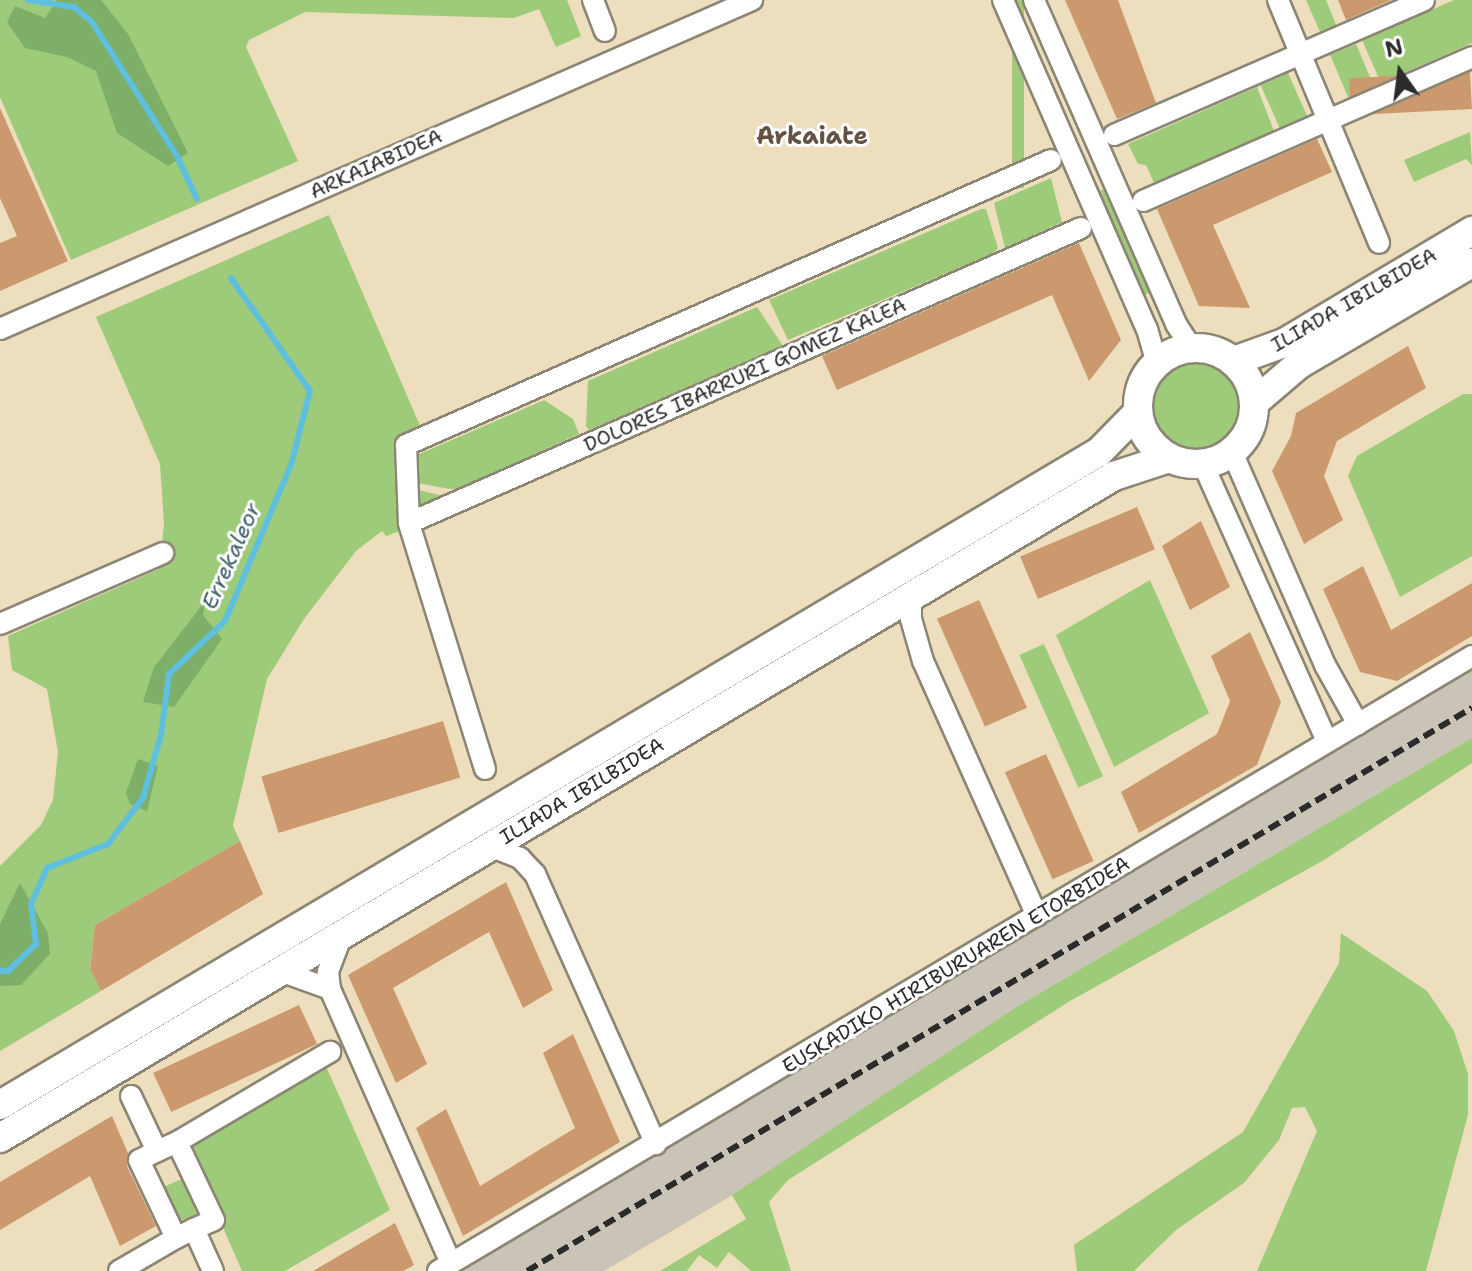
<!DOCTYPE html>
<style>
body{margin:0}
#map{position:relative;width:1472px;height:1271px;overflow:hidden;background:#eddfbe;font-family:"Shantell Sans",sans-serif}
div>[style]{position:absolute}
.industrial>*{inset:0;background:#cac3b8}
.green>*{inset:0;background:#9ecb79;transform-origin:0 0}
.round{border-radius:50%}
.forest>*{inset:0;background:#7eaf69}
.stream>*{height:6px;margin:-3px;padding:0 3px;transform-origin:3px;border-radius:3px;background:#5fbfde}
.building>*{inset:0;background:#cc996e;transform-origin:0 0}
.roads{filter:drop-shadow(2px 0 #8c8574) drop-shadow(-2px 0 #8c8574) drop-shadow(0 2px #8c8574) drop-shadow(0 -2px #8c8574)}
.street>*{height:20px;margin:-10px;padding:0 10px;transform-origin:10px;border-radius:10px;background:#fff}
.secondary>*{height:28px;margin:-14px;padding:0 14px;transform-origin:14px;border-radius:14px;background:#fff}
.secondary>.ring{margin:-14px;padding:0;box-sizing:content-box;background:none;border:28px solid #fff;border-radius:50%}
.rail>*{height:6px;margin-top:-3px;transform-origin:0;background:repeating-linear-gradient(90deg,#2b2b2b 0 12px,transparent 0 18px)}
span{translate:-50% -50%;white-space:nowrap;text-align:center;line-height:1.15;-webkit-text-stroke:6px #fff;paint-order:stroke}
.street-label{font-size:20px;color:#2b2b2b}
.water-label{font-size:22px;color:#3d5f6a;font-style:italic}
.quarter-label{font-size:24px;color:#635242;font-weight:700}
.north{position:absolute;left:1360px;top:32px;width:80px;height:80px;-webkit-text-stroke:6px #fff;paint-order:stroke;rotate:346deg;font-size:22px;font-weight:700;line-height:32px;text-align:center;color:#2b2b2b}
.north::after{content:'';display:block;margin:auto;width:28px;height:36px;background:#2b2b2b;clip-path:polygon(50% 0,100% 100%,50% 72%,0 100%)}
</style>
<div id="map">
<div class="industrial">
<i style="clip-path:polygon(1472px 667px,1472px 738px,1018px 1006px,743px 1189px,604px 1271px,454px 1271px)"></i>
</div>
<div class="green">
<i style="clip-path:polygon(0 0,567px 0,581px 36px,556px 47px,539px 9px,514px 18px,305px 12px,249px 40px,246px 47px,298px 161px,71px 260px,0 97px)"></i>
<i style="left:1012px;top:0;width:12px;height:188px"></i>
<i style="clip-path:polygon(1306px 0,1326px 0,1337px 27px,1321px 34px)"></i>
<i style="clip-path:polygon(1454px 0,1472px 0,1472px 43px,1381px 83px,1362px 40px)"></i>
<i style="left:1356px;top:44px;width:47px;height:28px;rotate:67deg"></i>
<i style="left:1288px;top:73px;width:47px;height:30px;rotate:66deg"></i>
<i style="clip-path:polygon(1257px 87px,1274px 131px,1154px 183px,1146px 165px,1138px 164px,1128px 144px)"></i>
<i style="clip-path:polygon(1470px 132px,1472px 165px,1466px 159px,1414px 182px,1404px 160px)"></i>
<i style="clip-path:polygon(1051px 178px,1062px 222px,1005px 248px,994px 203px)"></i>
<i style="left:1107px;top:188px;width:113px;height:11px;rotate:67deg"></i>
<i style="clip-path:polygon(981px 209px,986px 209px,998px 248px,994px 253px,788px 340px,769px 300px)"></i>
<i style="clip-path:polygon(329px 215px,421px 428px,411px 433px,415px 456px,544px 400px,573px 419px,579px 434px,456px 490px,417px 483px,418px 490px,452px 498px,403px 530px,386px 536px,382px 531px,356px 551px,304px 619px,267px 679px,233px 826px,240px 841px,95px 925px,90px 968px,101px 991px,0 1051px,0 866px,41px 825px,53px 800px,58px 752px,47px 689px,12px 670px,8px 636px,159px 569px,164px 524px,160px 464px,96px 317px)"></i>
<i style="clip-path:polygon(757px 307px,783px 346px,589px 430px,586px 426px,588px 381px)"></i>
<i class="round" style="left:1149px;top:357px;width:96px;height:96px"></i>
<i style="clip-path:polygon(1463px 394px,1472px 394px,1472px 556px,1400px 597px,1348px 476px,1357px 456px)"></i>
<i style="clip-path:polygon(1150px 580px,1209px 713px,1114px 767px,1056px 635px)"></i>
<i style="left:1044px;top:644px;width:145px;height:27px;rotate:66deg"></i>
<i style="clip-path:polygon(1472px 738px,1472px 763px,1324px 860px,1070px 1001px,788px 1180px,769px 1202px,791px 1271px,751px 1271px,729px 1252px,717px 1268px,699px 1255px,687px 1271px,660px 1271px,746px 1219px,732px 1195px,1018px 1006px)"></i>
<i style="clip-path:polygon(1341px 933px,1427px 991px,1454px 1031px,1468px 1074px,1468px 1115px,1426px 1271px,1257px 1271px,1317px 1131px,1305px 1107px,1292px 1108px,1279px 1140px,1244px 1183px,1176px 1230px,1134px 1271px,1077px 1271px,1074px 1245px,1243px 1132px,1339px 963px)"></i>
<i style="clip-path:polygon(324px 1062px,390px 1210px,285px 1271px,242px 1271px,186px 1143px)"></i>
<i style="left:182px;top:1179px;width:38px;height:21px;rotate:67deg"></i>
</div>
<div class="forest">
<i style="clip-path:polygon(57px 0,101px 0,128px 34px,188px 153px,168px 166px,117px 133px,96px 71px,67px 57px,25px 48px,7px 22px,15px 6px,45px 18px)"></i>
<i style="clip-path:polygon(206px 600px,203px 615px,222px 639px,174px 707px,143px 702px,154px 667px)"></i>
<i style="clip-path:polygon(138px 759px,158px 766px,147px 811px,130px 804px,126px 793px)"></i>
<i style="clip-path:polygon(20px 883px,48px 933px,50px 954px,21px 985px,0 986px,0 924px)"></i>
</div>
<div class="stream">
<i style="left:28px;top:0;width:47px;rotate:8.7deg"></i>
<i style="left:74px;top:7px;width:23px;rotate:40deg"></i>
<i style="left:92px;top:22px;width:159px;rotate:57.6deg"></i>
<i style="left:177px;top:156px;width:47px;rotate:65.1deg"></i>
<i style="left:0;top:971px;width:8px"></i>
<i style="left:8px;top:971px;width:39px;rotate:-44deg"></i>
<i style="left:36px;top:944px;width:40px;rotate:-97.1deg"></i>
<i style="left:31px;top:904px;width:39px;rotate:-66deg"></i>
<i style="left:47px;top:868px;width:66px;rotate:-21.5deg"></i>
<i style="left:108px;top:844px;width:58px;rotate:-52.7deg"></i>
<i style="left:143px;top:798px;width:66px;rotate:-74.1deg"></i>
<i style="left:161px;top:735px;width:62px;rotate:-82.5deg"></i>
<i style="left:169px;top:674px;width:77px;rotate:-43.4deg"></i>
<i style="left:225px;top:621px;width:169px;rotate:-67.1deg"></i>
<i style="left:291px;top:465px;width:76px;rotate:-75.6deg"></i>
<i style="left:310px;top:391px;width:138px;rotate:-125deg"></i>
</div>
<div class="building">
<i style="clip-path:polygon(1065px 0,1118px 0,1156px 103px,1117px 119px)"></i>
<i style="clip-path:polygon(1338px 0,1391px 0,1346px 20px)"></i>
<i style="left:1470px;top:72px;width:37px;height:121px;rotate:87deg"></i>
<i style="clip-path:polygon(0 108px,68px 261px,0 291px,0 243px,17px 236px,0 198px)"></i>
<i style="clip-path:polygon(1317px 139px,1332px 172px,1213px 225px,1250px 308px,1199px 306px,1157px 209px)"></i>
<i style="clip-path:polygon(1079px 243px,1121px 340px,1089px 381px,1052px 295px,837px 390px,822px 356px)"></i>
<i style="clip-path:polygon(1408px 346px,1426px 388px,1337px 441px,1324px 476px,1343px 520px,1304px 544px,1272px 471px,1291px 436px,1296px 413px)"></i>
<i style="left:1137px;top:507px;width:46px;height:127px;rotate:67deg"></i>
<i style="clip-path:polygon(1201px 521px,1230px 587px,1190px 610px,1162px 546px)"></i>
<i style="clip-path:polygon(1363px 566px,1391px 630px,1472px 583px,1472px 636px,1397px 681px,1360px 672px,1323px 589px)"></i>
<i style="left:979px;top:600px;width:118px;height:46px;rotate:66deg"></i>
<i style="clip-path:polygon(1250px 632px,1281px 702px,1257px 765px,1139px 833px,1121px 792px,1217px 734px,1230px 701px,1211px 656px)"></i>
<i style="left:443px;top:721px;width:59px;height:190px;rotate:73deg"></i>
<i style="left:1046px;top:754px;width:117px;height:45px;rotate:66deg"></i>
<i style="clip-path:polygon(240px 841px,263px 894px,101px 991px,90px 969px,95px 925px)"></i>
<i style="clip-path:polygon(506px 882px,553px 990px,523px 1008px,489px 932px,475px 940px,393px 988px,427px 1064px,396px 1083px,348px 975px)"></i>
<i style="left:299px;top:1005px;width:43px;height:161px;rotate:65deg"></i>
<i style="clip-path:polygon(573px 1034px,620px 1142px,463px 1236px,416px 1128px,446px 1109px,480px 1186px,575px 1128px,543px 1053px)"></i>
<i style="clip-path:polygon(112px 1116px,128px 1153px,127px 1166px,156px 1226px,120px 1246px,90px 1176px,0 1230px,0 1182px)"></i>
<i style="clip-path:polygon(395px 1223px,414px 1265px,403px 1271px,313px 1271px)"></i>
</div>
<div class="roads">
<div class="street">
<i style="left:593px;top:0;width:33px;rotate:69deg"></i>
<i style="left:1003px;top:0;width:359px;rotate:66.4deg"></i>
<i style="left:1147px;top:329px;width:35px;rotate:74deg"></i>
<i style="left:1034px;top:0;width:354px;rotate:66.3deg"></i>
<i style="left:1176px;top:324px;width:27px;rotate:57deg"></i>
<i style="left:1278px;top:0;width:263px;rotate:67.4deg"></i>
<i style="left:1114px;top:135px;width:338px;rotate:-23.5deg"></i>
<i style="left:1143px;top:201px;width:359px;rotate:-23.6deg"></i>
<i style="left:0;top:329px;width:821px;rotate:-23.63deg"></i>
<i style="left:1232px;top:452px;width:232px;rotate:66.4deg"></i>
<i style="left:1325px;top:665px;width:68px;rotate:60.8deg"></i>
<i style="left:1203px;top:464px;width:303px;rotate:65.9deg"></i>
<i style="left:409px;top:523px;width:734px;rotate:-23.7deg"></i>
<i style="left:911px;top:597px;width:22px;rotate:90deg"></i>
<i style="left:911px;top:619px;width:44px;rotate:74.1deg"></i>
<i style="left:923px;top:661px;width:279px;rotate:65.9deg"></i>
<i style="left:0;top:624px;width:178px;rotate:-23.5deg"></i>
<i style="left:485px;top:769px;width:257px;rotate:-107.2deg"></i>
<i style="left:409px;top:523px;width:78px;rotate:-92.2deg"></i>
<i style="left:406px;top:445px;width:705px;rotate:-23.84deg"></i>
<i style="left:489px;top:846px;width:33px;rotate:21deg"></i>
<i style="left:520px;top:858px;width:22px;rotate:47deg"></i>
<i style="left:535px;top:874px;width:296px;rotate:65.9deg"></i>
<i style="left:342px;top:935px;width:40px;rotate:111deg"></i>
<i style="left:328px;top:972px;width:17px;rotate:83deg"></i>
<i style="left:330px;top:989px;width:300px;rotate:66.2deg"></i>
<i style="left:280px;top:971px;width:53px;rotate:19.8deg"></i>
<i style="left:131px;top:1096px;width:61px;rotate:64.7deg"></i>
<i style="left:157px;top:1151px;width:22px;rotate:-24deg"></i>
<i style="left:177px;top:1142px;width:86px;rotate:64.6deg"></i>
<i style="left:214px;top:1220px;width:22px;rotate:156deg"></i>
<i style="left:194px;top:1229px;width:46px;rotate:65.7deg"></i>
<i style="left:177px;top:1142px;width:178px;rotate:-30.5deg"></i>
<i style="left:157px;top:1151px;width:20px;rotate:153deg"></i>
<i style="left:139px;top:1160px;width:86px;rotate:64.6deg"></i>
<i style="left:176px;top:1238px;width:20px;rotate:-27deg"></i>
<i style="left:119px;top:1271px;width:66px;rotate:-30.1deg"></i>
<i style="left:438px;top:1271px;width:1203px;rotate:-30.74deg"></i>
</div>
<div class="secondary">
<i class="ring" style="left:1138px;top:348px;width:88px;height:88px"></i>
<i style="left:1234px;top:361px;width:53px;rotate:-19.8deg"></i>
<i style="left:1284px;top:343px;width:219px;rotate:-30.8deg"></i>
<i style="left:1255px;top:402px;width:57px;rotate:-40.7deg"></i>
<i style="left:1298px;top:365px;width:202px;rotate:-30.4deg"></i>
<i style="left:0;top:1105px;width:1278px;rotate:-30.72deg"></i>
<i style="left:1099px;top:452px;width:56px;rotate:-45.7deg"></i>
<i style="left:0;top:1138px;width:1296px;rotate:-30.72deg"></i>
<i style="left:1114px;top:476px;width:58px;rotate:-18.1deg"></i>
</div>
</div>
<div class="rail">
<i style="left:527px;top:1271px;width:1100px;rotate:-30.79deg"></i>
</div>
<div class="street-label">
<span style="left:376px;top:164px;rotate:-24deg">ARKAIABIDEA</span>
<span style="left:1354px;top:300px;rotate:-30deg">ILIADA IBILBIDEA</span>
<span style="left:745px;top:375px;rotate:-24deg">DOLORES IBARRURI GOMEZ KALEA</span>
<span style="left:582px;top:791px;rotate:-31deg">ILIADA IBILBIDEA</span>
<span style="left:956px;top:965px;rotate:-31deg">EUSKADIKO HIRIBURUAREN ETORBIDEA</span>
</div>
<div class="water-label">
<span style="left:231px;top:556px;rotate:-66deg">Errekaleor</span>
</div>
<div class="quarter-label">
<span style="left:812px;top:137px">Arkaiate</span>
</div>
<div class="north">N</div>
</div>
